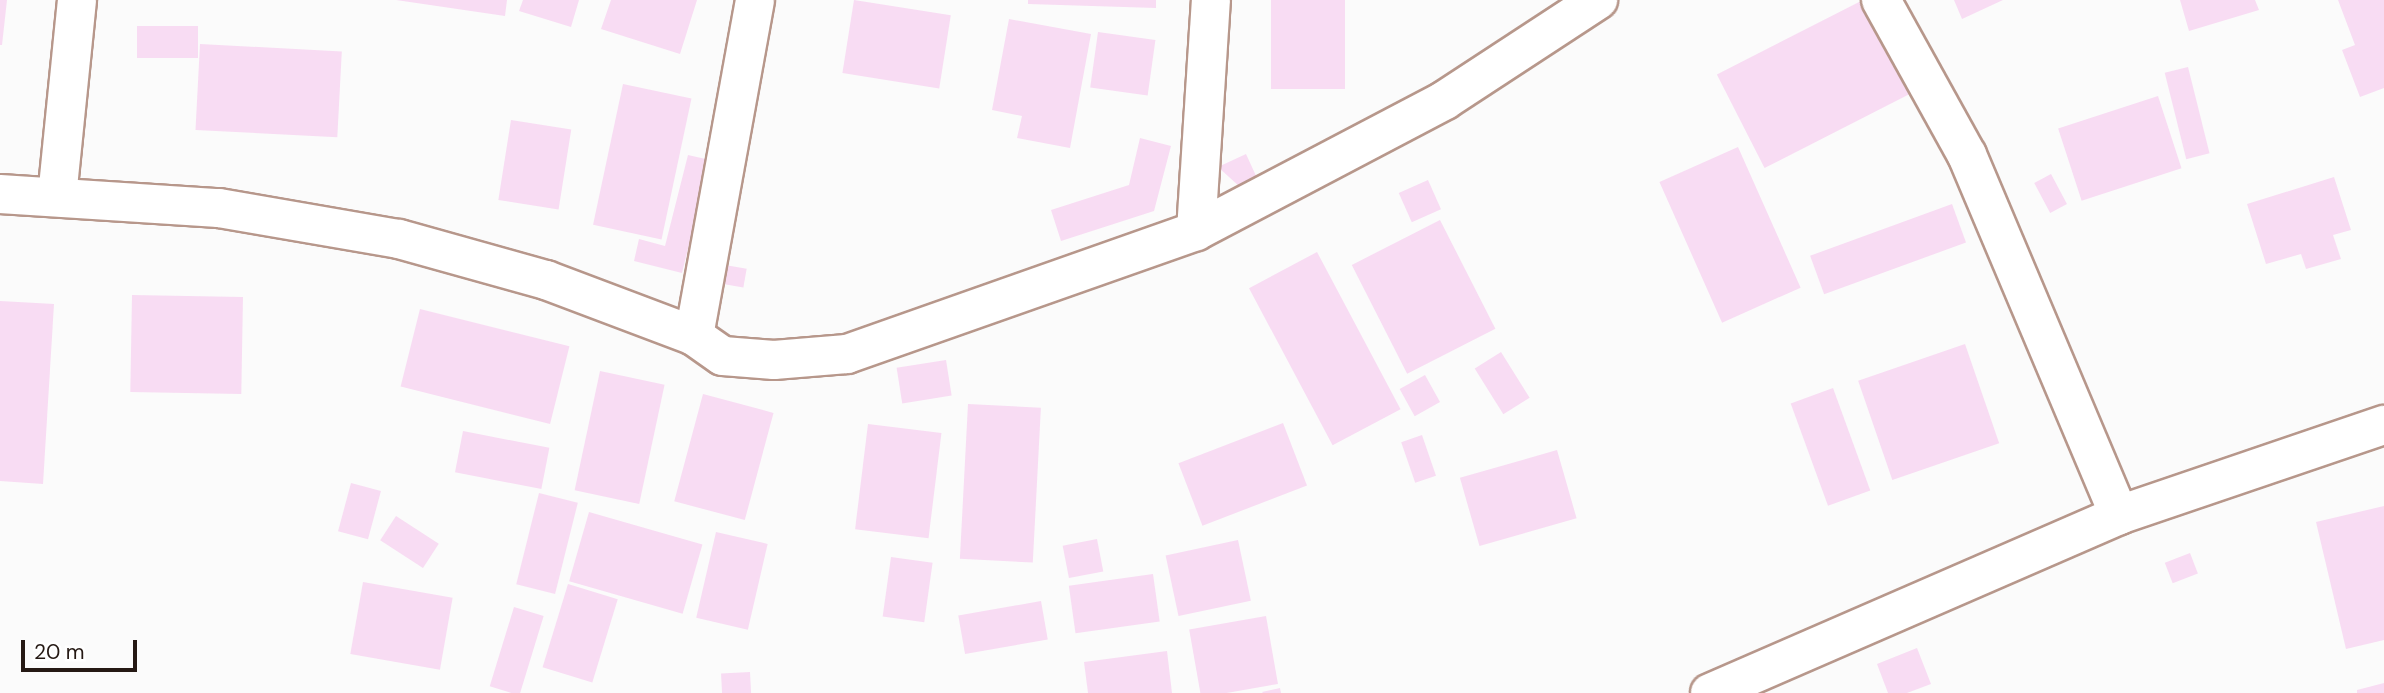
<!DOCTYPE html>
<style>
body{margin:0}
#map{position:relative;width:2384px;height:693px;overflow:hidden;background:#fbfbfb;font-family:"DM Sans",sans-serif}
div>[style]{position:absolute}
.building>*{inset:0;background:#f8dcf3;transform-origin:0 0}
.roads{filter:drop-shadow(2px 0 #b7978b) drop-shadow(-2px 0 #b7978b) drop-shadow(0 2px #b7978b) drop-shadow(0 -2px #b7978b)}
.minor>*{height:38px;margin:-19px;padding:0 19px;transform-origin:19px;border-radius:19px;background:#fff}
span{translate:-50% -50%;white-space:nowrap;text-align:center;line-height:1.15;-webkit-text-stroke:5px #fff;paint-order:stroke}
.scale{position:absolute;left:21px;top:640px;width:116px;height:32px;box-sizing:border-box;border:4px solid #251914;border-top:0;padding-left:9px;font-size:21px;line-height:24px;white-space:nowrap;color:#251914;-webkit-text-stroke:5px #fff;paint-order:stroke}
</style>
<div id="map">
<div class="building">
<i style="clip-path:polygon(0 0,7px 0,2px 45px,0 45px)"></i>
<i style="clip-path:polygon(396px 0,507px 0,505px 16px)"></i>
<i style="clip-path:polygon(523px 0,579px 0,571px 27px,519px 11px)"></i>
<i style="clip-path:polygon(611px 0,697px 0,680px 54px,601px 29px)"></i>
<i style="left:854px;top:0;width:98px;height:74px;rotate:9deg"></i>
<i style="clip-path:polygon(1028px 0,1156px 0,1156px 8px,1028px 4px)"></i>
<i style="left:1271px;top:0;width:74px;height:89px"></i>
<i style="left:1863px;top:0;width:105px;height:164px;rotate:63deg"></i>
<i style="clip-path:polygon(1954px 0,2003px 0,1962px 19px)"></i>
<i style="clip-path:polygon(2180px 0,2255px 0,2259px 10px,2189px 31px)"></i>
<i style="clip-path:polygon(2338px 0,2384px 0,2384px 88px,2360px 97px,2342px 50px,2355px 45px)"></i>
<i style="clip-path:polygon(1009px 19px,1091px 34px,1070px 148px,1017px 138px,1022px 116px,992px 110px)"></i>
<i style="left:137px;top:26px;width:61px;height:32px"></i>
<i style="left:1098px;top:32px;width:58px;height:56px;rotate:8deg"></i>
<i style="left:200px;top:44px;width:142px;height:86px;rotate:3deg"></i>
<i style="left:2188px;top:67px;width:89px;height:24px;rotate:76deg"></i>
<i style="left:623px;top:84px;width:70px;height:144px;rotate:12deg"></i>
<i style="left:2158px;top:96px;width:76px;height:105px;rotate:72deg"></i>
<i style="left:511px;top:120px;width:61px;height:81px;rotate:9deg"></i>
<i style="clip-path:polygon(1140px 138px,1171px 146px,1154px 211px,1061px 241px,1051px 210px,1129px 185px)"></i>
<i style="left:1738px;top:147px;width:154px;height:86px;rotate:66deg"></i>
<i style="clip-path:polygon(1246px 154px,1257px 178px,1240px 187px,1218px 167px)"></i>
<i style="clip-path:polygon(688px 155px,710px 160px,682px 273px,634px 261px,639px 239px,665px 246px)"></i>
<i style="left:2051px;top:174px;width:34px;height:19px;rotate:62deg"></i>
<i style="clip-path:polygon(2334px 177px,2351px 230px,2333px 235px,2341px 259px,2306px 269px,2301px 254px,2266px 264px,2247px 204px)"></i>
<i style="left:1428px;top:180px;width:32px;height:32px;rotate:66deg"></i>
<i style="left:1952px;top:204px;width:41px;height:151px;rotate:70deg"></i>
<i style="left:1440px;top:220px;width:122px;height:99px;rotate:63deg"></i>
<i style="left:1317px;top:252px;width:178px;height:77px;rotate:62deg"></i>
<i style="left:725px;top:265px;width:22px;height:19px;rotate:10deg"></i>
<i style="left:132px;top:295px;width:111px;height:97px;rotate:1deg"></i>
<i style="clip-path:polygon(0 301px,54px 304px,43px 484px,0 481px)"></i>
<i style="left:420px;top:309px;width:154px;height:80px;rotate:14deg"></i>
<i style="left:1965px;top:344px;width:105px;height:113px;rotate:71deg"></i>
<i style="left:1501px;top:352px;width:54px;height:31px;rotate:58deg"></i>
<i style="left:946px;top:360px;width:36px;height:50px;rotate:81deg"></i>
<i style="left:600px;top:371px;width:66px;height:122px;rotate:12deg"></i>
<i style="left:1425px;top:375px;width:31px;height:29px;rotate:61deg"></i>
<i style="left:1833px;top:388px;width:109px;height:45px;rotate:70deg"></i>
<i style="left:703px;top:394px;width:73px;height:111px;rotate:15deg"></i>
<i style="left:968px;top:404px;width:73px;height:155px;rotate:3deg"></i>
<i style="left:1283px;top:423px;width:67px;height:112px;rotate:69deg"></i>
<i style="left:868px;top:424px;width:74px;height:106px;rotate:7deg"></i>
<i style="left:463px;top:431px;width:88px;height:42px;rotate:11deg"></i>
<i style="left:1422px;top:435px;width:43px;height:22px;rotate:71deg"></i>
<i style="left:1557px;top:450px;width:71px;height:101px;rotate:74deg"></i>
<i style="left:351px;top:483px;width:31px;height:50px;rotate:15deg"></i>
<i style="left:539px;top:493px;width:40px;height:94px;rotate:14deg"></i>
<i style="clip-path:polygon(2384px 506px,2384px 640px,2346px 649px,2316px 522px)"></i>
<i style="left:589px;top:512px;width:118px;height:72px;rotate:16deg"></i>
<i style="left:396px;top:516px;width:51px;height:29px;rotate:33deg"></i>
<i style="left:716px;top:532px;width:53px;height:88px;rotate:13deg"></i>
<i style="left:1097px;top:539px;width:33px;height:35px;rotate:79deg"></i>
<i style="left:1238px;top:540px;width:62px;height:74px;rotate:78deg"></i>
<i style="left:2190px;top:553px;width:22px;height:27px;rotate:69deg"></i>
<i style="left:891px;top:557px;width:42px;height:60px;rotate:8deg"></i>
<i style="left:1153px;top:574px;width:48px;height:85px;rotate:82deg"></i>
<i style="left:363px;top:582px;width:91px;height:73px;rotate:10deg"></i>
<i style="left:568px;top:584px;width:52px;height:87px;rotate:17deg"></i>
<i style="left:1041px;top:601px;width:39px;height:84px;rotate:80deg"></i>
<i style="left:514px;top:607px;width:31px;height:83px;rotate:17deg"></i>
<i style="left:1266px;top:616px;width:69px;height:78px;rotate:80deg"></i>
<i style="clip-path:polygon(1917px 648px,1931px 684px,1907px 693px,1888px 693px,1877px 664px)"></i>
<i style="clip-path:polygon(1167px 651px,1172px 693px,1088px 693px,1084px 662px)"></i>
<i style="left:750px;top:672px;width:21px;height:29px;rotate:87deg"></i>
<i style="clip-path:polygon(2384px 683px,2384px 693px,2357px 693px,2357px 690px)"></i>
<i style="clip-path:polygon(1280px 688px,1281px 693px,1263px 693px,1262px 692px)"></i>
</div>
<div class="roads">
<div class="minor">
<i style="left:1881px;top:0;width:177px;rotate:61deg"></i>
<i style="left:1967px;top:155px;width:391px;rotate:67.1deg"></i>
<i style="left:0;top:194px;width:219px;rotate:3.7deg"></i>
<i style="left:219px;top:208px;width:183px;rotate:9.8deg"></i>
<i style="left:399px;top:239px;width:153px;rotate:15.6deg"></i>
<i style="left:546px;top:280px;width:158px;rotate:20.7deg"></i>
<i style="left:694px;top:336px;width:35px;rotate:35deg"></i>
<i style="left:723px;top:356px;width:51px;rotate:4.5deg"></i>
<i style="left:774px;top:360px;width:73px;rotate:-4.7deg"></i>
<i style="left:847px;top:354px;width:370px;rotate:-19.4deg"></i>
<i style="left:1196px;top:231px;width:281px;rotate:-27.7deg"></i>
<i style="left:1445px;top:100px;width:183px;rotate:-33.2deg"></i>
<i style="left:57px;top:197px;width:198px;rotate:-84.2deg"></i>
<i style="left:1196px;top:231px;width:231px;rotate:-86.3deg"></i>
<i style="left:694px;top:336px;width:341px;rotate:-79.7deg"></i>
<i style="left:1710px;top:693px;width:446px;rotate:-23.5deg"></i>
<i style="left:2119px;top:515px;width:280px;rotate:-18.8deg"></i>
</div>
</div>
<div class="scale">20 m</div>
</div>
